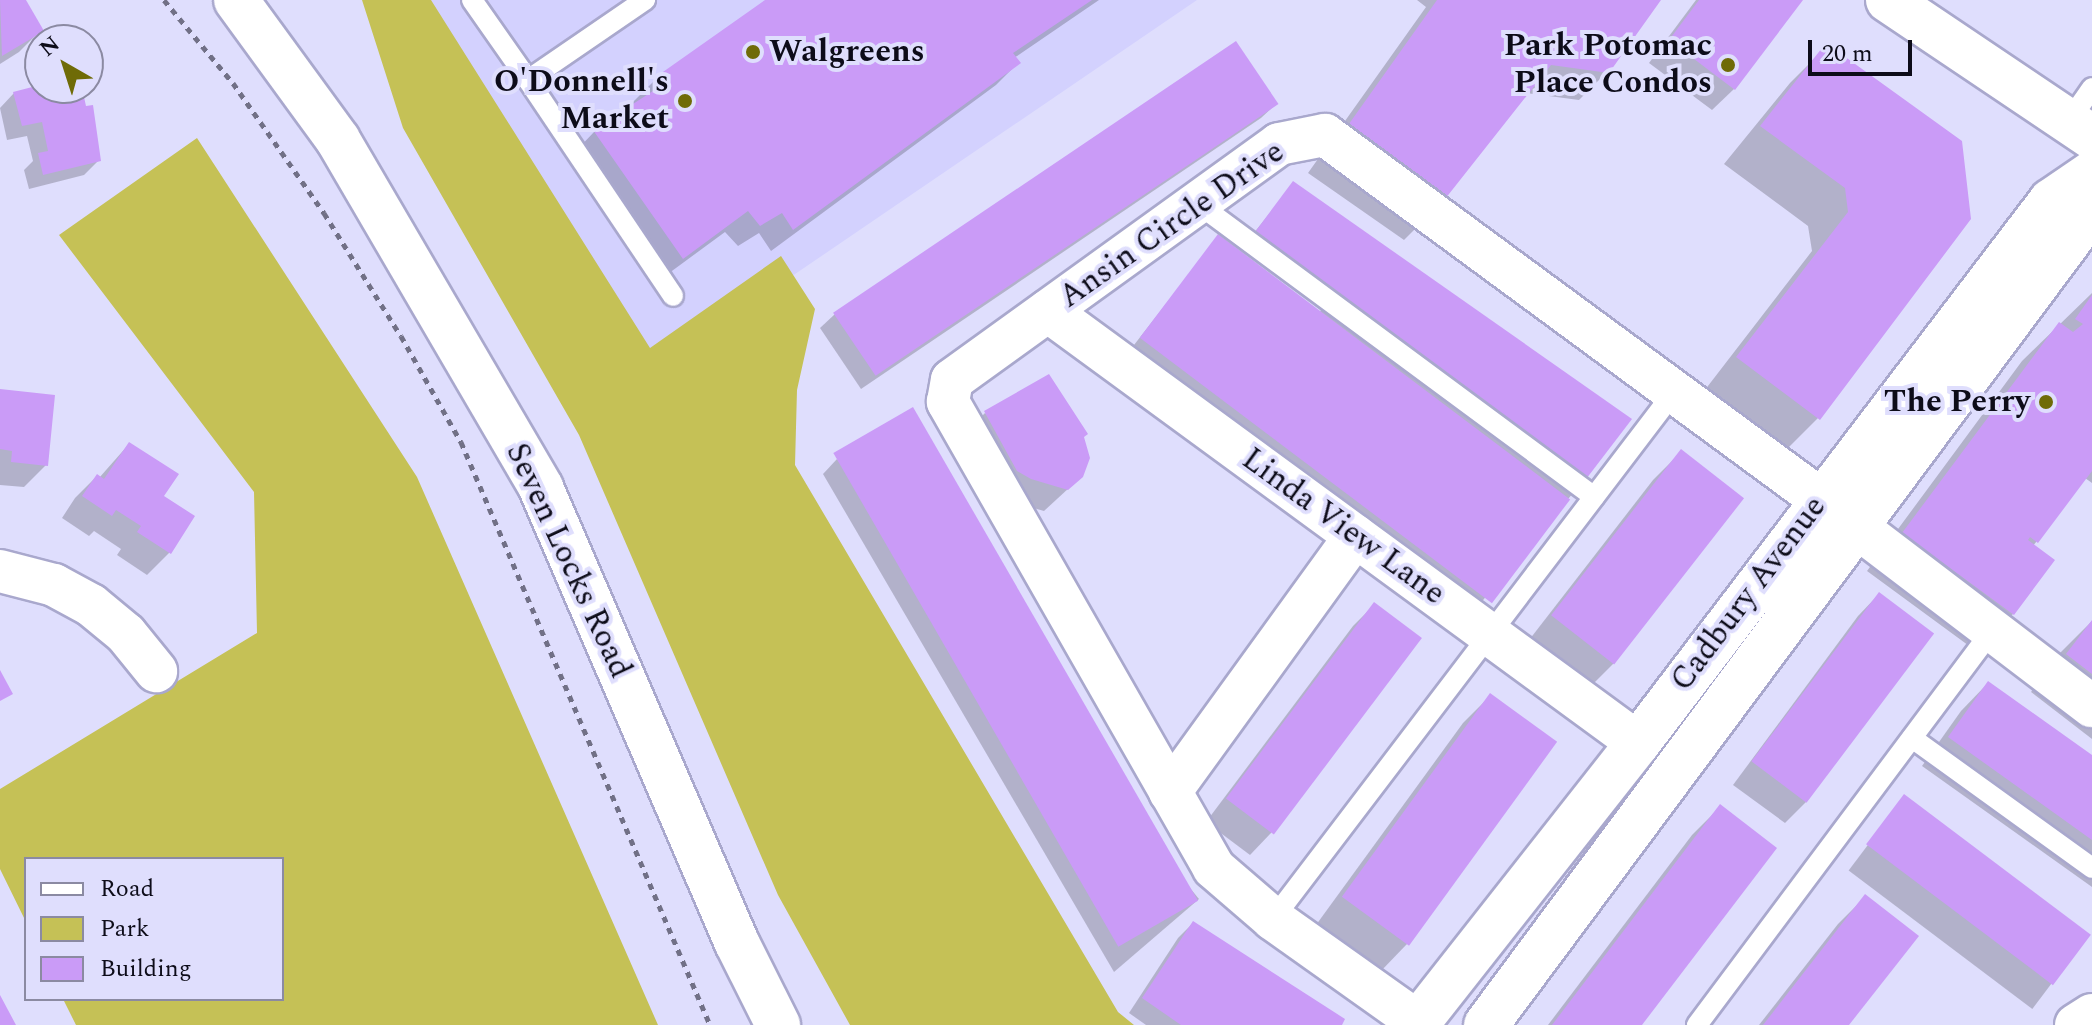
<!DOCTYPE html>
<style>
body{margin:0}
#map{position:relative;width:2092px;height:1025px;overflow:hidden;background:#dfdefd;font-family:Spectral,serif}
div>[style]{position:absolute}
.built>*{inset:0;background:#d3d1fe}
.green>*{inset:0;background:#c5c156}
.shadow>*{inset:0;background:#0003;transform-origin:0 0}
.building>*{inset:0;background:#ca9bf7;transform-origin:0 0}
.path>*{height:5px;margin-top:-2.5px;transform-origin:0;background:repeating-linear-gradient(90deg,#717086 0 6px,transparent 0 12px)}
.roads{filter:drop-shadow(2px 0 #a9a8cd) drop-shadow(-2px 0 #a9a8cd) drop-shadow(0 2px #a9a8cd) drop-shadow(0 -2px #a9a8cd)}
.lane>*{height:20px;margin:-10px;padding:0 10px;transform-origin:10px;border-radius:10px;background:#fff}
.street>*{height:42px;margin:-21px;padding:0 21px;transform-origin:21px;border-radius:21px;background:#fff}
.secondary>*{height:44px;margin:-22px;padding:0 22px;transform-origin:22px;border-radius:22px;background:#fff}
.dots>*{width:22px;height:22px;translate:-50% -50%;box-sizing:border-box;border:4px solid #dfdefd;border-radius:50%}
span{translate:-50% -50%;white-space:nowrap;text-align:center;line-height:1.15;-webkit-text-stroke:8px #dfdefd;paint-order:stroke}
.poi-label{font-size:32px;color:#0d0c19;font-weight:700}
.right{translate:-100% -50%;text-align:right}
.left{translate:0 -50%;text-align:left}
.street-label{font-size:32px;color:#0d0c19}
.legend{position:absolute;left:24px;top:857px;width:260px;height:144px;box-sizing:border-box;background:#dfdefd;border:2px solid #8b8aa2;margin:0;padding:10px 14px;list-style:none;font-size:24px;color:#0d0c19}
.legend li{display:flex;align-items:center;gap:16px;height:40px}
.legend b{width:40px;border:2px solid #8b8aa2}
.north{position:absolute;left:24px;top:24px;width:80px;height:80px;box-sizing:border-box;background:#dfdefd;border:2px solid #8b8aa2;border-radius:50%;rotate:321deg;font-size:22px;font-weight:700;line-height:32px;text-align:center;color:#0d0c19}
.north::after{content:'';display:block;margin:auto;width:28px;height:36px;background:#6f6b07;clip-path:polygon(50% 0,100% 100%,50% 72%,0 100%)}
.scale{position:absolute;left:1808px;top:40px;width:104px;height:36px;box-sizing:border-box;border:4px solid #0d0c19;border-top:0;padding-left:10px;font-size:24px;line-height:28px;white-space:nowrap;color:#0d0c19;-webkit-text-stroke:6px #dfdefd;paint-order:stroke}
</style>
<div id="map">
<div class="built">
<i style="clip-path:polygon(410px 0,1197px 0,647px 375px)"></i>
</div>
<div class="green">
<i style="clip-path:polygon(362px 0,431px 0,650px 348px,781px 256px,815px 309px,797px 390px,795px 465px,1118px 1012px,1134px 1025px,850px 1025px,778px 895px,579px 435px,403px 128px)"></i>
<i style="clip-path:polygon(197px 138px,417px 477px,658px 1025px,76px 1025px,63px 999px,282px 999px,282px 859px,26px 859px,26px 922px,0 869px,0 789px,257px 633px,254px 492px,59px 235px)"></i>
</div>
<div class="shadow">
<i style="clip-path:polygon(0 0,25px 0,41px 30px,19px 52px,0 64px)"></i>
<i style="clip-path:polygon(769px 0,1099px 0,1014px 58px,1018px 63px,996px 85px,771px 251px,759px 233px,738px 246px,725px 232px,661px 279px,573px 154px,594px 132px,633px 106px,632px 103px,655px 80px)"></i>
<i style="clip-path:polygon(1417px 0,1658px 0,1608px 71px,1579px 100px,1526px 93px,1432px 212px,1404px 240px,1308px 173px,1426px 7px)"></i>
<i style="clip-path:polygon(1696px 0,1801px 0,1734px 89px,1712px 110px,1649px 63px)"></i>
<i style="clip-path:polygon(1827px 46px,1960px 143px,1818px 418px,1781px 455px,1701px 395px,1812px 251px,1808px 226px,1724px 164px,1790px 83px)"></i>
<i style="clip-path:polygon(40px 87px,80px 88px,99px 160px,84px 175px,29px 189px,24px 170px,33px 161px,27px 136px,7px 140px,0 108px,14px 93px)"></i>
<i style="clip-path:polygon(1276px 104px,1261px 118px,861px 389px,820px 328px,835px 314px)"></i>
<i style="clip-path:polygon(1293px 184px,1579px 486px,1468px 618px,1127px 354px,1218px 237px,1319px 313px,1321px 310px,1242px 248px)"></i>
<i style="clip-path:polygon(2092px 293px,2092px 483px,2085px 478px,2033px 546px,2013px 614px,1976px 651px,1867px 571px,2022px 361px)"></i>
<i style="clip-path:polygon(0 391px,46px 465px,24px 487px,0 485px)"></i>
<i style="clip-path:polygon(985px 413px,1082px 476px,1044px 511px,1009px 501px,963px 435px)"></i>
<i style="clip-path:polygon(129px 444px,161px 497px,192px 517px,169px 553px,147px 575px,117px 555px,121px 549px,94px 531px,89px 536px,62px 518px,75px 498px,97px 476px,99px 478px)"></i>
<i style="clip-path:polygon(1681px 452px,1741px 498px,1614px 663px,1586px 691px,1526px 644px,1653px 480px)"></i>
<i style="clip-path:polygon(837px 459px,1199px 899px,1114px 972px,823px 474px)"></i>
<i style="clip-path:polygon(1879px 594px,1931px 633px,1807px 801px,1785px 823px,1733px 785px,1858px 616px)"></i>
<i style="clip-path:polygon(1374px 605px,1271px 833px,1250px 855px,1206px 822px,1353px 626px)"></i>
<i style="clip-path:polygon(2092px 621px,2092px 739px,2031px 692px,2060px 653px)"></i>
<i style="clip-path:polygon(1988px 683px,2092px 757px,2092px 887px,1922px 766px,1961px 711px)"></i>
<i style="clip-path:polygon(1490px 696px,1407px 944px,1380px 972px,1316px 925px,1463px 723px)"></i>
<i style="left:1904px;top:797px;width:230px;height:92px;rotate:37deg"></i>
<i style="clip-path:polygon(1720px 807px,1640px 1025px,1548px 1025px,1692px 835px)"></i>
<i style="clip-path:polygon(1865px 897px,1847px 1025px,1759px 1025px,1838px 924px)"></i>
<i style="clip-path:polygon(1193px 923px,1339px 1025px,1146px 1025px,1129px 1013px,1178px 938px)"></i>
</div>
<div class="building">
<i style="clip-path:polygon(0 0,26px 0,44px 31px,2px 56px)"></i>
<i style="clip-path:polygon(765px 0,1092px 0,1013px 53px,1021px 63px,793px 230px,782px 213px,760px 226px,748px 211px,683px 259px,593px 130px,656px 89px,653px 79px)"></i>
<i style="clip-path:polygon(1437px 0,1661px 0,1609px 73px,1551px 65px,1434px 213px,1334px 145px)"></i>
<i style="clip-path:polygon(1699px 0,1803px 0,1735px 90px,1669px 40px)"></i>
<i style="left:1236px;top:41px;width:76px;height:486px;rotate:56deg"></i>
<i style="clip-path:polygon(1826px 43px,1962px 141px,1971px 219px,1820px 420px,1736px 357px,1848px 212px,1845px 188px,1760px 126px)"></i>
<i style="clip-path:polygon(40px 85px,40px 88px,82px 88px,86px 106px,93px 105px,101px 161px,43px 175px,38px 153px,48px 151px,42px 122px,22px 126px,13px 92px)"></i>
<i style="clip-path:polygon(1293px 181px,1632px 419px,1580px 487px,1255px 232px)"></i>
<i style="left:1218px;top:234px;width:441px;height:130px;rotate:37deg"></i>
<i style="clip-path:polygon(2092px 295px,2092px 471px,2038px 543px,2030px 537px,2028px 540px,2055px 560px,2014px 615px,1902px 533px,2059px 322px,2073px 332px,2083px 324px,2075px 319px)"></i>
<i style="clip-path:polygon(1049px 374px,1088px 434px,1084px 437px,1090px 458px,1083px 477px,1068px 490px,1031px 479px,1017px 471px,984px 411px)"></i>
<i style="clip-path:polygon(0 389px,55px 395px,48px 466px,11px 462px,12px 451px,0 449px)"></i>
<i style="left:913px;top:407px;width:570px;height:92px;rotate:60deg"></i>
<i style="clip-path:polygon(129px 442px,179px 474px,164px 496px,195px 516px,171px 554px,137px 532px,141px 526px,116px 510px,112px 516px,82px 496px,97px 474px,104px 479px)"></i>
<i style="left:1681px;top:449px;width:80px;height:211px;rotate:38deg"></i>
<i style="left:1879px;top:592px;width:69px;height:212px;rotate:37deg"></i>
<i style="left:1374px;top:602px;width:60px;height:246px;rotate:37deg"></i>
<i style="clip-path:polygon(2092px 620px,2092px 674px,2066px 654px)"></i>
<i style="clip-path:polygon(0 670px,13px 694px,0 701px)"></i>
<i style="clip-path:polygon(1988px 681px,2092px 755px,2092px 840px,1948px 737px)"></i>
<i style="left:1490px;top:693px;width:83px;height:252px;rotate:36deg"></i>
<i style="left:1904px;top:794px;width:234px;height:63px;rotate:37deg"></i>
<i style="clip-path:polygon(1720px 804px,1777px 848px,1642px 1025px,1552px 1025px)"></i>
<i style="clip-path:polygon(1865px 894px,1919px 936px,1849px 1025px,1763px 1025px)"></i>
<i style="clip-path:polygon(1193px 921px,1345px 1019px,1342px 1025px,1181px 1025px,1142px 998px)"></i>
<i style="clip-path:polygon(0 995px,16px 1025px,0 1025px)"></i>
</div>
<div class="path">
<i style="left:164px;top:0;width:108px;rotate:50.3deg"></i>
<i style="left:233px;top:83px;width:159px;rotate:55deg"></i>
<i style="left:324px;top:213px;width:145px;rotate:58deg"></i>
<i style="left:401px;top:336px;width:122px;rotate:60.5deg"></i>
<i style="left:461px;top:442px;width:634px;rotate:66.87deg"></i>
</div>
<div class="roads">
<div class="lane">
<i style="left:472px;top:0;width:98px;rotate:55deg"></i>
<i style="left:528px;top:80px;width:142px;rotate:-34.4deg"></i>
<i style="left:528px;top:80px;width:260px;rotate:56.1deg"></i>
<i style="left:2069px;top:121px;width:40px;rotate:-55.1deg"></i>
<i style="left:1197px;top:203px;width:494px;rotate:36.5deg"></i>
<i style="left:1912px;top:738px;width:222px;rotate:35.8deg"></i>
<i style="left:1273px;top:919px;width:662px;rotate:-52.73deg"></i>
<i style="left:1697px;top:1025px;width:492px;rotate:-53.2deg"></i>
</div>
<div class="street">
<i style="left:1048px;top:311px;width:731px;rotate:36.21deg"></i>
<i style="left:0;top:571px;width:56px;rotate:14.5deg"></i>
<i style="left:54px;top:585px;width:42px;rotate:28.4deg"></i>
<i style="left:91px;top:605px;width:45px;rotate:39.6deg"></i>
<i style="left:126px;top:634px;width:48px;rotate:51deg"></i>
<i style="left:1170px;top:792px;width:316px;rotate:-54.1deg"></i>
<i style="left:1422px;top:1025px;width:183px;rotate:-144.6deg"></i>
<i style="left:1273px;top:919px;width:78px;rotate:-139.2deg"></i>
<i style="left:1214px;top:868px;width:537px;rotate:-119.72deg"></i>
<i style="left:948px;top:402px;width:22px;rotate:-80deg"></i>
<i style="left:952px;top:380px;width:403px;rotate:-35.8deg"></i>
<i style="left:1279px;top:144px;width:47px;rotate:-11.1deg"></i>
<i style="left:1325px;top:135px;width:614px;rotate:36.33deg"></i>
<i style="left:1820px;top:499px;width:342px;rotate:37.3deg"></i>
<i style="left:2076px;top:1025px;width:19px;rotate:-32deg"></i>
</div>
<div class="secondary">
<i style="left:236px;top:0;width:173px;rotate:53.9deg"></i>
<i style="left:338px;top:140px;width:403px;rotate:59.7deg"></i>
<i style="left:541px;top:488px;width:495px;rotate:66.7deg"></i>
<i style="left:737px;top:943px;width:92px;rotate:63.4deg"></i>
<i style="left:1888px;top:0;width:246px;rotate:33.9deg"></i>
<i style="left:1416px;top:1025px;width:359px;rotate:-51.8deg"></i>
<i style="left:1638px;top:743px;width:681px;rotate:-52.69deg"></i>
<i style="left:2051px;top:201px;width:50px;rotate:-34.3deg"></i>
<i style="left:1486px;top:1025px;width:1016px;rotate:-53.37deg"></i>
</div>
</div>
<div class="dots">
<i style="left:753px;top:52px;background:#6f6b07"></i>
<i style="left:1728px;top:65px;background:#6f6b07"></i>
<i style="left:685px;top:101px;background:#6f6b07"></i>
<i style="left:2046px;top:402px;background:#6f6b07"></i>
</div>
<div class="poi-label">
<span class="right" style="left:1712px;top:65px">Park Potomac<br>Place Condos</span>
<span class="left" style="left:769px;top:52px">Walgreens</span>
<span class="right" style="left:669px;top:101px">O'Donnell's<br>Market</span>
<span class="right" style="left:2030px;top:402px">The Perry</span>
</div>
<div class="street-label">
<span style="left:1172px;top:225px;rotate:-35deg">Ansin Circle Drive</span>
<span style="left:1343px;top:527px;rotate:36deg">Linda View Lane</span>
<span style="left:568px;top:561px;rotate:65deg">Seven Locks Road</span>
<span style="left:1749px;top:594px;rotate:-53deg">Cadbury Avenue</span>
</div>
<ul class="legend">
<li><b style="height:10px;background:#fff"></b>Road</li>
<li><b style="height:22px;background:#c5c156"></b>Park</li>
<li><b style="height:22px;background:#ca9bf7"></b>Building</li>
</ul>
<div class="north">N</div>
<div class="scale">20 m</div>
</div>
